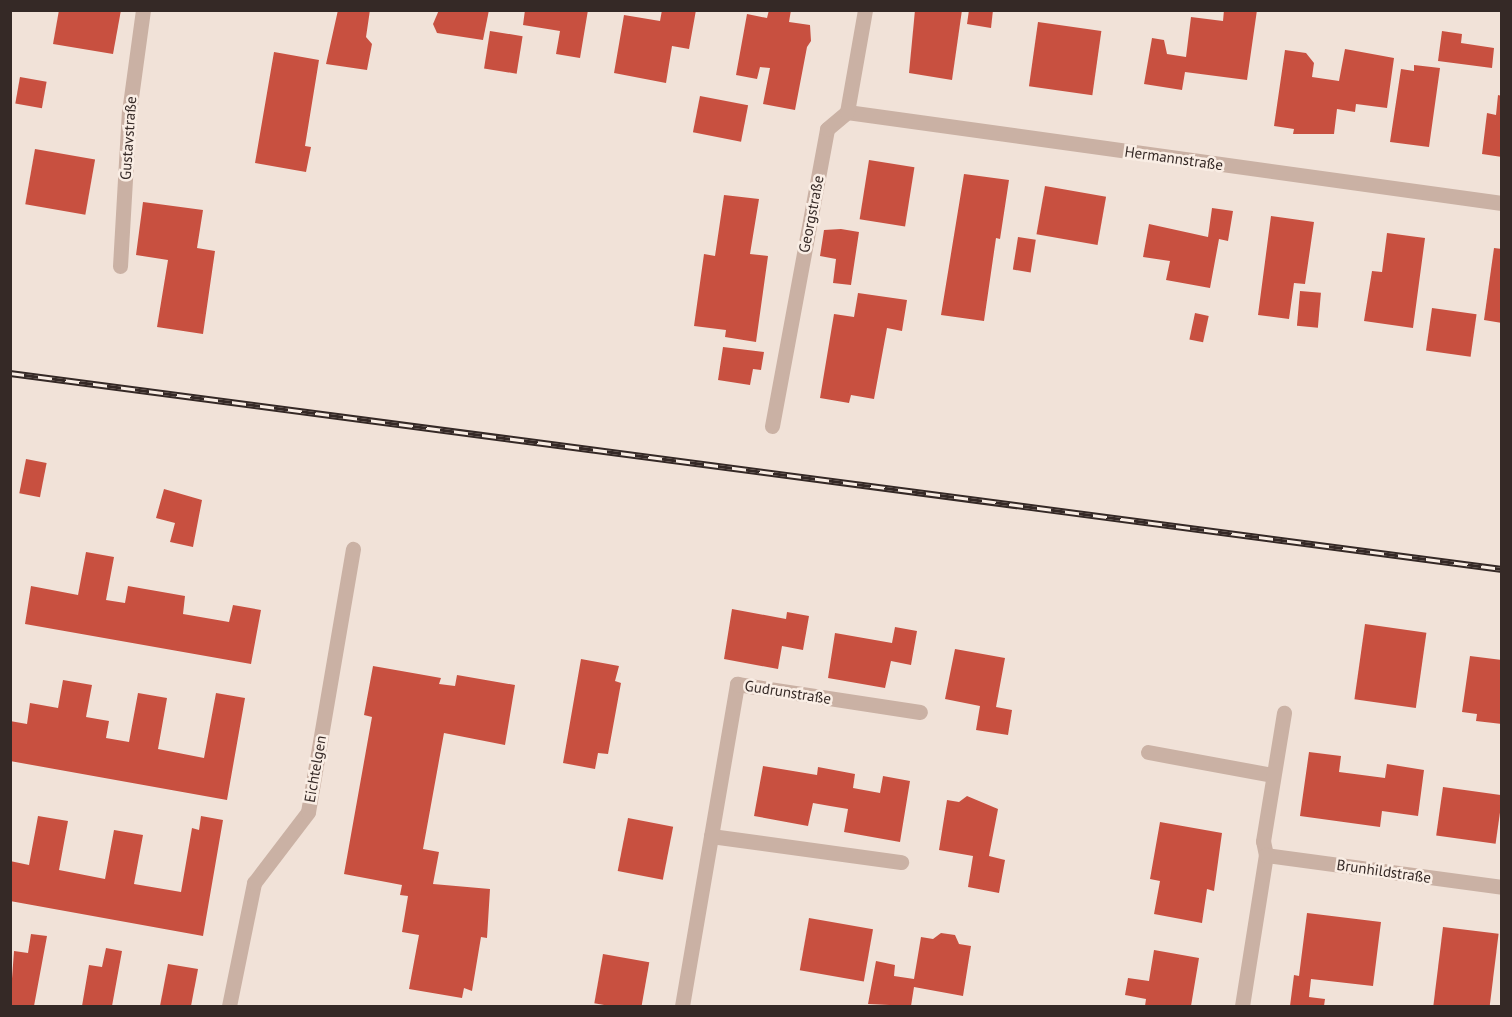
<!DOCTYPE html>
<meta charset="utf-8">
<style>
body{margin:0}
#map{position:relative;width:1512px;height:1017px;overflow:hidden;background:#f1e2d8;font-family:"PT Sans",sans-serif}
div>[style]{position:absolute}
.building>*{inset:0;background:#c85040;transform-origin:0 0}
.minor>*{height:15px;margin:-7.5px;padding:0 7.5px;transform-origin:7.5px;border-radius:7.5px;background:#cab1a4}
.rail>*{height:7px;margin-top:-3.5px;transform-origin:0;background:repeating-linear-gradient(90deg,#f9ede4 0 14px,#352926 0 28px);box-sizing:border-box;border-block:2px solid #352926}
span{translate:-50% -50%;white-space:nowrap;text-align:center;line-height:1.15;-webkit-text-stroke:5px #f9ede4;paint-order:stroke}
.street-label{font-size:15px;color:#352926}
.frame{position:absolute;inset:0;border:12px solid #352926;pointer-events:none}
</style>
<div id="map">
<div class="building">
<i style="clip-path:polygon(59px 10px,121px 10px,113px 54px,53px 44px)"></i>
<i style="clip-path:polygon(338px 10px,370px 10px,366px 37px,372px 44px,367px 70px,326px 64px)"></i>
<i style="clip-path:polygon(439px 10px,489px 10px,483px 40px,437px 33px,433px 24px)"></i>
<i style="clip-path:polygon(525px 10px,588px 10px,580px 58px,556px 54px,560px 31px,523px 25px)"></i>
<i style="clip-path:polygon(662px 10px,696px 10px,689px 49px,672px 46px,666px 83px,614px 73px,624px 15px,660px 21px)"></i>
<i style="clip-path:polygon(769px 10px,791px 10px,789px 22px,810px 25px,811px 41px,807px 47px,795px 110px,763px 104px,770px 68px,760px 67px,757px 79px,736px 75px,747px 14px,767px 18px)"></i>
<i style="clip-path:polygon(915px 10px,962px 10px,952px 80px,909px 73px)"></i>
<i style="clip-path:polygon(969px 10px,993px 10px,991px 28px,967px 24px)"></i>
<i style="clip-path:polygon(1224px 10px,1257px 10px,1247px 80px,1185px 72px,1182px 90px,1144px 84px,1152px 38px,1164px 40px,1167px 54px,1186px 57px,1191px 17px,1223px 21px)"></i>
<i style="left:1038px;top:22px;width:64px;height:65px;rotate:8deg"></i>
<i style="left:490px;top:31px;width:33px;height:38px;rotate:9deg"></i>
<i style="clip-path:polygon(1442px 31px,1462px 34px,1461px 43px,1494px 48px,1492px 68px,1438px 61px)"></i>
<i style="clip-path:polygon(1345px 49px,1394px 58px,1387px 108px,1356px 104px,1355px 112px,1337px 109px,1334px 134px,1293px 134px,1294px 129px,1274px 126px,1285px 50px,1306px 53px,1314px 63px,1312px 77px,1339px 81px)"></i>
<i style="clip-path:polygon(274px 52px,319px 60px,305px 146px,311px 147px,306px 172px,255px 163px)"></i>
<i style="clip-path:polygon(1414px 65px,1440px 68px,1429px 147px,1390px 142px,1401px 69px,1414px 71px)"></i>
<i style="left:20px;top:77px;width:27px;height:27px;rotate:10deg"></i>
<i style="clip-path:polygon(1498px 95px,1502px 96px,1502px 157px,1482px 154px,1487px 113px,1496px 115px)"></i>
<i style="left:700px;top:96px;width:49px;height:37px;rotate:11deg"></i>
<i style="left:35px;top:149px;width:61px;height:56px;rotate:10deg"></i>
<i style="left:869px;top:160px;width:46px;height:60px;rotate:9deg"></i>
<i style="clip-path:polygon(964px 174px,1009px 180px,1000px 239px,996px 238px,984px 321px,941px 315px)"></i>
<i style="left:1045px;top:186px;width:62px;height:49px;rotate:10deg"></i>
<i style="clip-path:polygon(724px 195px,759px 199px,750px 254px,768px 256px,756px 342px,725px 337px,726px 330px,694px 326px,704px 254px,715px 256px)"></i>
<i style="clip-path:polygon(143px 202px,203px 210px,197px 248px,215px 251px,203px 334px,157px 327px,168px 260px,136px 255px)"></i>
<i style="clip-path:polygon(1212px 208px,1233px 211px,1228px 241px,1219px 239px,1210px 288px,1166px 280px,1170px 261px,1143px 257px,1149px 224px,1208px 237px)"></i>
<i style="clip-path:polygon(1271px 216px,1314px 222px,1305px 284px,1294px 283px,1289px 319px,1258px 315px)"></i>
<i style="clip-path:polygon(841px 229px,859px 232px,851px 285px,833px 283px,836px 259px,820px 256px,824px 230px)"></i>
<i style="clip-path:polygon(1387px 233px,1425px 238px,1413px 328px,1364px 321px,1372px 271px,1382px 272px)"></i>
<i style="left:1018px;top:237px;width:18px;height:33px;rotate:9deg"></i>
<i style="clip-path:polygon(1494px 248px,1502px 249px,1502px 323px,1484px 320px)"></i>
<i style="left:1300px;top:291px;width:21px;height:35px;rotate:5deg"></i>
<i style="clip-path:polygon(858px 293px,907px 300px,902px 331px,887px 328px,874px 399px,851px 395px,849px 403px,820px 398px,834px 314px,854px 317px)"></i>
<i style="left:1432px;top:308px;width:45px;height:43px;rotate:8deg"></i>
<i style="left:1195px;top:313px;width:14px;height:27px;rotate:12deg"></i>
<i style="clip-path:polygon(723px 347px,764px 352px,761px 370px,753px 369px,750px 385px,718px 380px)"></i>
<i style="left:26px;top:459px;width:21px;height:35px;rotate:11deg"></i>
<i style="clip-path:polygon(164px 489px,202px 500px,193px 547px,170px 542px,175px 523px,156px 518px)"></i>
<i style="clip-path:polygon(86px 552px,114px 557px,106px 600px,125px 603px,128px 586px,185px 596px,183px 614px,229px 622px,233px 605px,261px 610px,251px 664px,25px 624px,31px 586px,78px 595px)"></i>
<i style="clip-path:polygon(732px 609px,786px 619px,787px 612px,809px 616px,803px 650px,782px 646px,778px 669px,724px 659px)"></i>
<i style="left:1365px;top:624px;width:62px;height:76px;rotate:8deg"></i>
<i style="clip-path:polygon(895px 627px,917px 631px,911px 665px,891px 661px,885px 688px,828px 678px,835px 633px,892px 643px)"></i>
<i style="clip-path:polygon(955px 649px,1005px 658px,996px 707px,1012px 710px,1008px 735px,976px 730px,980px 706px,945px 699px)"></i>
<i style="clip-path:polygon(1470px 656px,1502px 660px,1502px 724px,1476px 721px,1477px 714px,1462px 712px)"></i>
<i style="clip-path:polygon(581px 659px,619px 666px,615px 681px,621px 683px,608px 754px,598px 753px,595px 769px,563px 763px)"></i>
<i style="clip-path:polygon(373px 666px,441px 678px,439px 684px,455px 686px,457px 675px,515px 685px,505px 745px,444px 733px,423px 849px,439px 852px,433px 884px,490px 889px,487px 938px,481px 937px,472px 991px,464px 988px,462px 998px,409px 989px,419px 935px,402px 932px,408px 896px,400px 895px,402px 885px,344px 874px,372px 717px,364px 715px)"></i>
<i style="clip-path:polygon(63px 680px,92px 685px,86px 717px,109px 721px,106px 738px,129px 742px,138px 693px,167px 698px,158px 749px,204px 758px,216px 693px,245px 698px,227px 800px,10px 761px,10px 721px,27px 724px,30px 703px,58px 708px)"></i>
<i style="clip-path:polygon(1309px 752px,1341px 756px,1339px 772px,1385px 778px,1387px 764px,1424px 770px,1418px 816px,1382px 811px,1380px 827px,1300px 816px)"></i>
<i style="clip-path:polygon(763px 766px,817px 775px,818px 767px,855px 774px,853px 788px,880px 793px,883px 776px,910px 781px,900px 842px,844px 832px,848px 809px,830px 806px,813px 803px,808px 826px,754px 816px)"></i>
<i style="left:1443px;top:787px;width:60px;height:49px;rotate:8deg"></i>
<i style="clip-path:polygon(967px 796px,998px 809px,989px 856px,1005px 860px,999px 893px,968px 887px,973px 856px,939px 850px,947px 800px,959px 802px)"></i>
<i style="clip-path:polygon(38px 816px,68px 821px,59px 870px,105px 879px,114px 830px,143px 835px,134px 884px,181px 892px,192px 828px,199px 830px,201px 816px,223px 820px,203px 936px,10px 901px,10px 861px,29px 865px)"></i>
<i style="left:628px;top:818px;width:46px;height:54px;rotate:11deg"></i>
<i style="clip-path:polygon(1160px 822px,1222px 833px,1214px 891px,1207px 889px,1202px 923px,1154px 914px,1160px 881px,1150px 879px)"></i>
<i style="clip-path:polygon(1307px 913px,1381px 922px,1373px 986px,1311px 979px,1309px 997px,1325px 999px,1324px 1006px,1290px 1006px,1294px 975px,1299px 976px)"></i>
<i style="left:809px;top:918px;width:65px;height:53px;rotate:10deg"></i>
<i style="left:1443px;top:927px;width:56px;height:80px;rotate:7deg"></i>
<i style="clip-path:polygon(941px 933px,955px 935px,959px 944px,971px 946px,963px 996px,914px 987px,911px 1006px,868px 1004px,876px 961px,895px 965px,894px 976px,914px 979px,921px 937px,933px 939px)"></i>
<i style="clip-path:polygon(31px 934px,47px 936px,34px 1006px,10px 1006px,14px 951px,28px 953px)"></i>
<i style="clip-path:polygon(106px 948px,122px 951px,112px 1006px,82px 1006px,89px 965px,102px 967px)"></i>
<i style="clip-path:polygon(1154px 950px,1199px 958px,1191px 1006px,1145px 1006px,1146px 999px,1125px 995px,1128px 978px,1149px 981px)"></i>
<i style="left:603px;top:954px;width:47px;height:50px;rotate:10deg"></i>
<i style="clip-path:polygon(168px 964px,198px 969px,191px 1006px,160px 1006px)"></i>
</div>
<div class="minor">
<i style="left:847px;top:112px;width:661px;rotate:7.91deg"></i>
<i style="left:120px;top:266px;width:154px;rotate:-86.7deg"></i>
<i style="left:129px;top:112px;width:103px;rotate:-82.2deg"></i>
<i style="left:772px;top:426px;width:302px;rotate:-79.5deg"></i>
<i style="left:827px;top:129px;width:26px;rotate:-40deg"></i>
<i style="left:847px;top:112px;width:104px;rotate:-80deg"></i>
<i style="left:1148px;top:752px;width:126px;rotate:10.5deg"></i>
<i style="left:711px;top:836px;width:192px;rotate:7.8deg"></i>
<i style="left:1266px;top:855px;width:14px;rotate:-102deg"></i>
<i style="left:1263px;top:841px;width:130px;rotate:-80.7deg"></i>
<i style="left:229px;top:1006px;width:126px;rotate:-78.5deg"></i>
<i style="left:254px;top:883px;width:89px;rotate:-52.7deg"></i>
<i style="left:308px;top:812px;width:267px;rotate:-80.3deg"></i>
<i style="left:682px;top:1006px;width:327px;rotate:-80.3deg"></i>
<i style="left:737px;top:684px;width:185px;rotate:8.7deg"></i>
<i style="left:1242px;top:1006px;width:153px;rotate:-81deg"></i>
<i style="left:1266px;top:855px;width:238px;rotate:7.7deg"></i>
</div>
<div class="rail">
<i style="left:10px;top:373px;width:1505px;rotate:7.48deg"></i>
</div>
<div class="street-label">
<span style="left:128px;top:138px;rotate:-86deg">Gustavstraße</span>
<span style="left:1174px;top:158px;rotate:8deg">Hermannstraße</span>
<span style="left:811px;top:214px;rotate:-79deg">Georgstraße</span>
<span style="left:788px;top:692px;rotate:9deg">Gudrunstraße</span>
<span style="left:315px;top:769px;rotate:-80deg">Eichtelgen</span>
<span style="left:1384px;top:871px;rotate:8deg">Brunhildstraße</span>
</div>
<div class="frame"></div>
</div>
